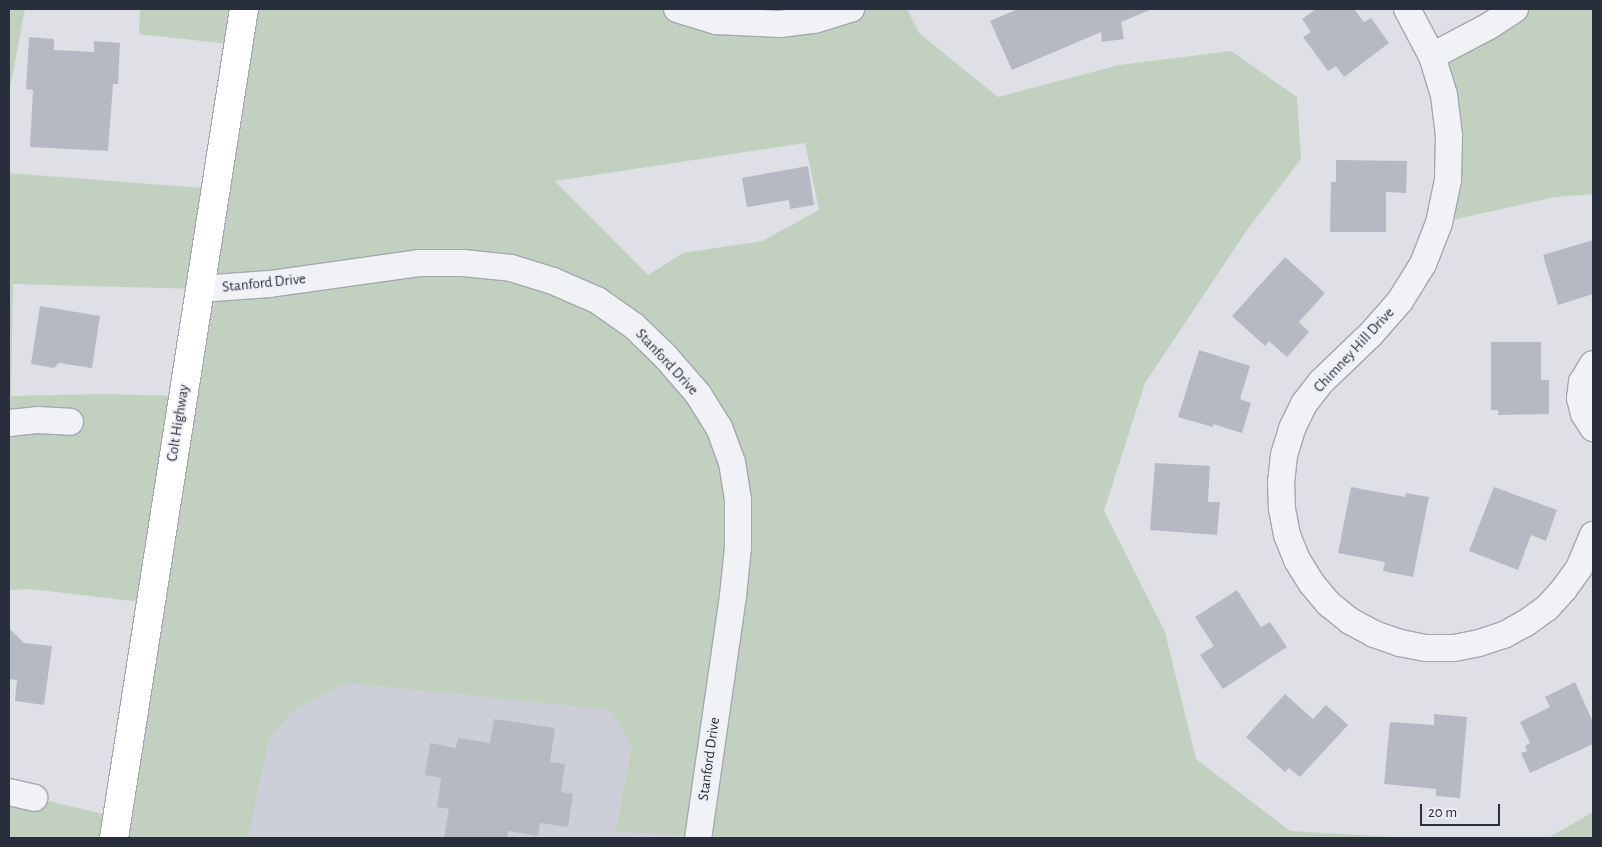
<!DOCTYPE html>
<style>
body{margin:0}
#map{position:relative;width:1602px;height:847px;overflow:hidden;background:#dee0e6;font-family:"Alegreya Sans",sans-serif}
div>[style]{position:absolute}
.built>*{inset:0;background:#cccfd8}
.green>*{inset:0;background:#c2d0c0}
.building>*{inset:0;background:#b6b9c3}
.roads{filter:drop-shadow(1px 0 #a4a7b0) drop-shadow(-1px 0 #a4a7b0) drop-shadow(0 1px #a4a7b0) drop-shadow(0 -1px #a4a7b0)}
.minor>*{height:26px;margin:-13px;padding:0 13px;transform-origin:13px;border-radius:13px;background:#f0f2f5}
.highway>*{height:28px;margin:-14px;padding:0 14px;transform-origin:14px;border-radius:14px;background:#fff}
span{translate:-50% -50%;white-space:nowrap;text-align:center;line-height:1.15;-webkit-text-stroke:4px #edeff4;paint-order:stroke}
.street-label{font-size:15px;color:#292e3c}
.frame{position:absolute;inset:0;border:10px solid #292e3c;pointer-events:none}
.scale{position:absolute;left:1420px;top:804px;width:80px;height:22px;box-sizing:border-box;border:2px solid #292e3c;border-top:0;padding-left:6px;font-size:15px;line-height:18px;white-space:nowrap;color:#292e3c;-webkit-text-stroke:4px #edeff4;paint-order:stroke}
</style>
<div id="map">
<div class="built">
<i style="clip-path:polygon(346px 683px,611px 710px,632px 743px,615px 832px,744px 838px,248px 838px,270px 737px,296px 709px)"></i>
</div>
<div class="green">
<i style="clip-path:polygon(9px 9px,25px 9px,9px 93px)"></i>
<i style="clip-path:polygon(evenodd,140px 9px,907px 9px,919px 33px,998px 97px,1119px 65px,1231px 51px,1297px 97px,1301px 159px,1247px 230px,1145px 383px,1104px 511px,1165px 632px,1196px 759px,1290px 831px,1410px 838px,744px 838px,615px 832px,632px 744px,610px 710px,346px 683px,296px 709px,270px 737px,248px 838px,9px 838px,9px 792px,117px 817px,150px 603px,30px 589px,9px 590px,9px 173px,215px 189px,238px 45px,139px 34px,140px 9px,805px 143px,819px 210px,762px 241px,683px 253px,648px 275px,555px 181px,805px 143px,140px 9px,13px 284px,199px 289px,183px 396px,102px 394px,11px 396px,13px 284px)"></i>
<i style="clip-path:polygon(1515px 9px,1593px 9px,1593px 194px,1555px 197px,1439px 223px,1448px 180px,1432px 56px)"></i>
<i style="clip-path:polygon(1593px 812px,1593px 838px,1548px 838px)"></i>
</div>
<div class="building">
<i style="clip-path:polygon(1018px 9px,1152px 9px,1121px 22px,1124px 39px,1102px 42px,1101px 32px,1012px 70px,990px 21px)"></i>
<i style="clip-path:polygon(1316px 9px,1354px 9px,1364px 22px,1371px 18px,1389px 43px,1344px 77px,1336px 66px,1328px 71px,1303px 37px,1311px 32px,1302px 19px)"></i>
<i style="clip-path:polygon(29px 37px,54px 39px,54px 50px,94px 52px,94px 41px,120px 43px,118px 84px,113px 84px,108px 151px,30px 147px,33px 90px,26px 89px)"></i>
<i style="clip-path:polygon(1336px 160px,1407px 161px,1406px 193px,1386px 192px,1386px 232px,1330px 232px,1331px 182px,1336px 182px)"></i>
<i style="clip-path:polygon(808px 166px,814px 205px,790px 209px,789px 200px,747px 207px,742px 178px)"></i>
<i style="clip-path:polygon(1593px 240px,1593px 294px,1558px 305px,1543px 255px)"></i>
<i style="clip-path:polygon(1285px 257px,1325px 293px,1299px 322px,1309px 332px,1287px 357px,1269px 341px,1265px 346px,1232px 316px)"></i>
<i style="clip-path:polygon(40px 306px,100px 316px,92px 368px,59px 363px,54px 368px,31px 364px)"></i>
<i style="clip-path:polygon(1491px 342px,1541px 342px,1541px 380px,1549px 380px,1549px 414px,1498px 415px,1498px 410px,1491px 410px)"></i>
<i style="clip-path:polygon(1199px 350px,1250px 366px,1240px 399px,1251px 403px,1242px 433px,1213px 424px,1213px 427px,1178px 417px)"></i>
<i style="clip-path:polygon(1155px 463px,1210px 466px,1208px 502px,1220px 502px,1217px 535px,1150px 530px)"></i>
<i style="clip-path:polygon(1351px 487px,1405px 497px,1406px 493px,1429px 497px,1413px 577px,1383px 571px,1385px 562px,1338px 553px)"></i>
<i style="clip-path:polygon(1494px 487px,1557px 510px,1546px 541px,1531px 535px,1518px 570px,1469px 551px)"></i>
<i style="clip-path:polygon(1237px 590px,1261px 627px,1270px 622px,1287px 647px,1223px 689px,1200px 655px,1214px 646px,1195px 617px)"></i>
<i style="clip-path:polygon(9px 628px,24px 643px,52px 646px,44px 705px,15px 701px,17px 680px,9px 679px)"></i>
<i style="clip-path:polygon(1575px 682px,1593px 722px,1593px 744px,1530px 773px,1521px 753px,1527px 751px,1525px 746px,1530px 743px,1520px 722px,1550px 707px,1545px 697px)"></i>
<i style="clip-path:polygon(1285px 694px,1313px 719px,1326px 705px,1348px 725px,1300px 777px,1289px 768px,1285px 772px,1246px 737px)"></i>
<i style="clip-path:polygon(1434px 714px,1467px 717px,1460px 798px,1436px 796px,1436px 789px,1384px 784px,1390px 722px,1434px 725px)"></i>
<i style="clip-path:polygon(494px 719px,555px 728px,550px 762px,565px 764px,561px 792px,573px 794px,568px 827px,540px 823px,538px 836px,508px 831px,507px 838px,444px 838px,449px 809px,437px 807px,441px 778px,425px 775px,430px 743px,456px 748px,458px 738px,490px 743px)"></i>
</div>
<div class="roads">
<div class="minor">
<i style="left:677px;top:9px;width:41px;rotate:17.1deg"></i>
<i style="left:716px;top:21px;width:64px;rotate:2.7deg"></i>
<i style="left:780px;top:24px;width:34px;rotate:-7deg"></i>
<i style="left:814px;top:20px;width:39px;rotate:-17deg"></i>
<i style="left:1407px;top:9px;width:53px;rotate:62deg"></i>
<i style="left:1432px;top:56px;width:41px;rotate:72.9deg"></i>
<i style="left:1444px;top:95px;width:41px;rotate:83deg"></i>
<i style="left:1449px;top:136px;width:44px;rotate:91.3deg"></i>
<i style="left:1448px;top:180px;width:44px;rotate:101.8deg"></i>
<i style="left:1439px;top:223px;width:44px;rotate:111.3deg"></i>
<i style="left:1423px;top:264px;width:44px;rotate:121.9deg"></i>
<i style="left:1400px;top:301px;width:44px;rotate:131.3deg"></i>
<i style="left:1371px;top:334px;width:69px;rotate:136.2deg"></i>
<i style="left:1321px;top:382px;width:28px;rotate:128deg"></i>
<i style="left:1304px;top:404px;width:28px;rotate:116deg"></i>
<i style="left:1292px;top:429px;width:27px;rotate:107deg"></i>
<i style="left:1284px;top:455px;width:27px;rotate:96deg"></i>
<i style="left:1281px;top:482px;width:27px;rotate:88deg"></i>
<i style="left:1282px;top:509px;width:26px;rotate:79deg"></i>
<i style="left:1287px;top:535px;width:27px;rotate:68deg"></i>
<i style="left:1297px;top:560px;width:28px;rotate:58deg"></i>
<i style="left:1312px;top:584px;width:26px;rotate:50deg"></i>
<i style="left:1329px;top:604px;width:27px;rotate:39deg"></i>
<i style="left:1350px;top:621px;width:27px;rotate:28deg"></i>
<i style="left:1374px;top:634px;width:28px;rotate:19deg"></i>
<i style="left:1400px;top:643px;width:26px;rotate:11deg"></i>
<i style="left:1426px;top:648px;width:28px"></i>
<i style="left:1454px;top:648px;width:25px;rotate:-11deg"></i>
<i style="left:1479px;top:643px;width:26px;rotate:-18deg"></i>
<i style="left:1504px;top:635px;width:25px;rotate:-29deg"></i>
<i style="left:1526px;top:623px;width:26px;rotate:-36deg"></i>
<i style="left:1547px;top:608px;width:25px;rotate:-48deg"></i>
<i style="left:1564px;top:589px;width:26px;rotate:-54deg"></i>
<i style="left:1579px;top:568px;width:36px;rotate:-67deg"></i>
<i style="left:1432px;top:56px;width:64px;rotate:-27.8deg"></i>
<i style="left:1489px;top:26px;width:31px;rotate:-33deg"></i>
<i style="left:199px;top:289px;width:71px;rotate:-4deg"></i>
<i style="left:270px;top:284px;width:150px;rotate:-8deg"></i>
<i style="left:419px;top:263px;width:44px"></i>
<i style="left:463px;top:263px;width:48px;rotate:5.9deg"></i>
<i style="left:511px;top:268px;width:44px;rotate:17.2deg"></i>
<i style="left:553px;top:281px;width:48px;rotate:23.4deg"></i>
<i style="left:597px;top:300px;width:45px;rotate:35.1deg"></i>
<i style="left:634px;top:326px;width:43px;rotate:44.1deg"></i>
<i style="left:665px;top:356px;width:50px;rotate:49deg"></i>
<i style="left:698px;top:394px;width:39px;rotate:58deg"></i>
<i style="left:719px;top:427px;width:37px;rotate:70deg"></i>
<i style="left:732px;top:462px;width:38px;rotate:81deg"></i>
<i style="left:738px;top:500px;width:47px;rotate:90deg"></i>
<i style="left:738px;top:547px;width:49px;rotate:95.8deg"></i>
<i style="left:733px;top:596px;width:245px;rotate:98.2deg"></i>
<i style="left:1593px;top:364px;width:21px;rotate:121deg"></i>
<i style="left:1582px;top:382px;width:16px;rotate:97deg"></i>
<i style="left:1580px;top:398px;width:16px;rotate:76deg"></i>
<i style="left:1584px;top:414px;width:17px;rotate:57deg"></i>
<i style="left:9px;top:423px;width:28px;rotate:-6deg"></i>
<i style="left:37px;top:420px;width:33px;rotate:3deg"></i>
<i style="left:9px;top:792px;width:26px;rotate:13deg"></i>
</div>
<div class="highway">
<i style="left:114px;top:838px;width:839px;rotate:-81.09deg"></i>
</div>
</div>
<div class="street-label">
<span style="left:264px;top:283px;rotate:-6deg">Stanford Drive</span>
<span style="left:1354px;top:350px;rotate:-47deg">Chimney Hill Drive</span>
<span style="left:667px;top:362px;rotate:47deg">Stanford Drive</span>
<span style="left:178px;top:423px;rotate:-81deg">Colt Highway</span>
<span style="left:709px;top:759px;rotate:-82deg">Stanford Drive</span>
</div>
<div class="frame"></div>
<div class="scale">20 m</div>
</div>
